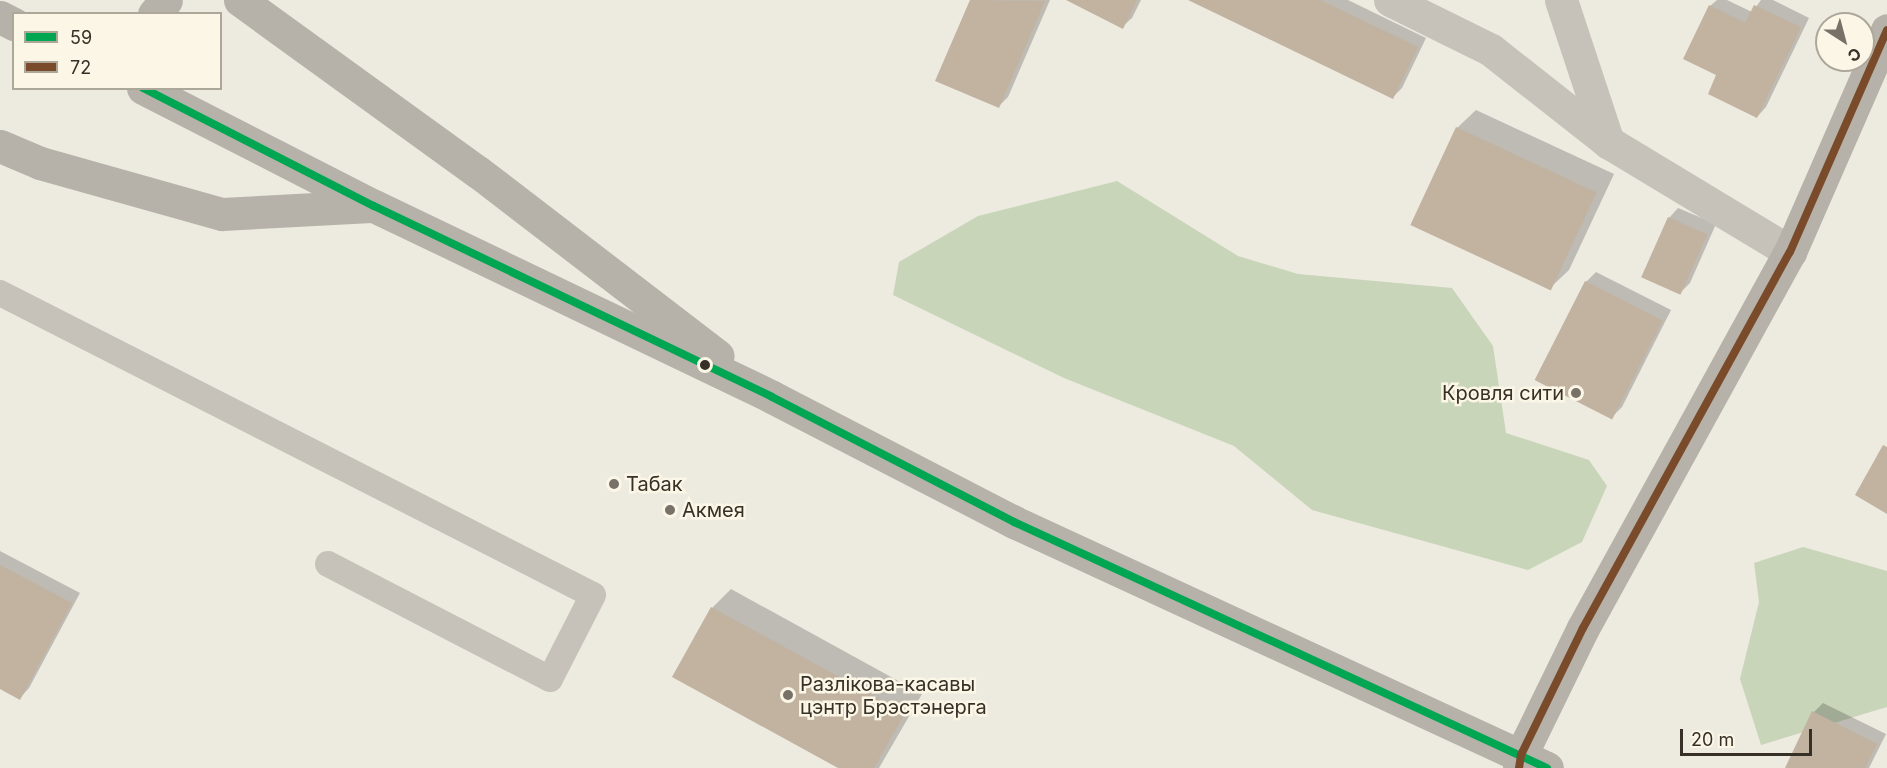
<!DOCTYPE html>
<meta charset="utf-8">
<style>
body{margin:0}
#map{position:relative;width:1887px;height:768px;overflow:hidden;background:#edeae0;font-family:Inter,sans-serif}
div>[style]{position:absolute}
.green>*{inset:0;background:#c9d5b9}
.shadow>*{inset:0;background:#0003}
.building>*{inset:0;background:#c2b2a0;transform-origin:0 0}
.service>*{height:26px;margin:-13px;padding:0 13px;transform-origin:13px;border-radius:13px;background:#c6c2b9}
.minor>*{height:33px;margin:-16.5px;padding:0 16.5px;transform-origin:16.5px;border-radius:16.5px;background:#c6c2b9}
.secondary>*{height:33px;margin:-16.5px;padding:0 16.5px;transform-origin:16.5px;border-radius:16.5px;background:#b7b2a9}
.bus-1>*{height:8px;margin:-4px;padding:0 4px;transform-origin:4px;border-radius:4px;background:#00a651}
.bus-2>*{height:8px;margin:-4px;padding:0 4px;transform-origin:4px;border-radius:4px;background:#7a4b2a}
.dots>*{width:16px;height:16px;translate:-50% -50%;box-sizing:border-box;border:3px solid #fbf6e6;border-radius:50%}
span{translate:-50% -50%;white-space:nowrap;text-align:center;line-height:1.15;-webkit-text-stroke:5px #fbf6e6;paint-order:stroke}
.poi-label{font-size:20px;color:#373027}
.right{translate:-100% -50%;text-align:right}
.left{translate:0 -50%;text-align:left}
.legend{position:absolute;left:12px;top:12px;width:210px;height:78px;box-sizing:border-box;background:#fbf6e6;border:2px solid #ada79a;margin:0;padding:8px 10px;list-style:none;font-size:18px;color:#373027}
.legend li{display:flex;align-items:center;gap:12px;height:30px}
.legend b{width:30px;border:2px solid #ada79a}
.north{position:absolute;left:1815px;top:12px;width:60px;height:60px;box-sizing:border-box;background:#fbf6e6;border:2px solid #ada79a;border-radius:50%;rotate:144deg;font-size:16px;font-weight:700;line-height:24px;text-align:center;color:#373027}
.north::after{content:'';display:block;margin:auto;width:21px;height:27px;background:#777168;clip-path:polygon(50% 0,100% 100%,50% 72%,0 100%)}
.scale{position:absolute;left:1680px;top:729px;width:132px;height:27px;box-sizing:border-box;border:3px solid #373027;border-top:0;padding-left:8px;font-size:18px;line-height:21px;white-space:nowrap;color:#373027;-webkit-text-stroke:4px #fbf6e6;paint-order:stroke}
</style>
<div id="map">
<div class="green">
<i style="clip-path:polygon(1117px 181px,1238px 256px,1298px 274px,1452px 288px,1493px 346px,1506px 433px,1589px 460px,1607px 486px,1582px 542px,1528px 570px,1312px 510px,1234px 446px,1064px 378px,893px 295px,899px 262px,978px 216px)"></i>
<i style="clip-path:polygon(1803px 547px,1887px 571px,1887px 707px,1761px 745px,1740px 679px,1759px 602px,1754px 563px)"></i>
</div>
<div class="shadow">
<i style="clip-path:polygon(971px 0,1050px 0,1008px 97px,999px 106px,937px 80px)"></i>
<i style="clip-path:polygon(1069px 0,1141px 0,1132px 18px,1122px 27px)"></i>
<i style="clip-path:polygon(1191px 0,1348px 0,1426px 38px,1402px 88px,1393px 97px)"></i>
<i style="clip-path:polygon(1717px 0,1727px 0,1752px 12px,1761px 0,1773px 0,1809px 18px,1766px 107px,1757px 117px,1718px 74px,1710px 6px)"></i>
<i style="clip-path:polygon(1476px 110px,1614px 174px,1569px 270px,1550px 288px,1457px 128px)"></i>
<i style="clip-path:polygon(1678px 208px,1716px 224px,1690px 283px,1681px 292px,1669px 218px)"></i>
<i style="clip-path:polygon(1596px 272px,1671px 310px,1622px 407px,1612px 417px,1586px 282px)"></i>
<i style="clip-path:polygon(0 551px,80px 593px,29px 688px,20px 698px,0 688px)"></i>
<i style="clip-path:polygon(731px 589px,922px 694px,879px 768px,842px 768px,674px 676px,712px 608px)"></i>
<i style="clip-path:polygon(1823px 703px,1886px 734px,1869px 768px,1786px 768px,1814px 712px)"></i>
</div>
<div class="building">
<i style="clip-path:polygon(970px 0,1045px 1px,999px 108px,935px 81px)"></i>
<i style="clip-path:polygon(1066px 0,1137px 0,1123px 29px)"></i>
<i style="clip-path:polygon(1188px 0,1320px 0,1418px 47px,1393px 99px)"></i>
<i style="clip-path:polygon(1709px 5px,1745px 23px,1754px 5px,1801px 27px,1757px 118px,1708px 94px,1716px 75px,1683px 59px)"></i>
<i style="left:1456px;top:127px;width:155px;height:108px;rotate:25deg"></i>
<i style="left:1668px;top:217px;width:43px;height:66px;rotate:24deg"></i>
<i style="left:1585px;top:281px;width:87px;height:111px;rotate:27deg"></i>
<i style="clip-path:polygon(1883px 445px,1887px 447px,1887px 514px,1855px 495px)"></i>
<i style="clip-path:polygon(0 565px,72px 603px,20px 700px,0 689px)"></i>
<i style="clip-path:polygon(711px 607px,905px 713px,874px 768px,838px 768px,672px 677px)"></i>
<i style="clip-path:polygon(1812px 711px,1877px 744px,1865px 768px,1785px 768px)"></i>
</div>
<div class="service">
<i style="left:0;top:293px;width:665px;rotate:26.99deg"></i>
<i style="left:593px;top:595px;width:94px;rotate:117.1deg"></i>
<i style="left:550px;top:679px;width:250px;rotate:-152.6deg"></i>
</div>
<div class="minor">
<i style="left:1390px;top:0;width:113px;rotate:26.3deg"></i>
<i style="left:1491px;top:50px;width:149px;rotate:38.2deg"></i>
<i style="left:1561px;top:0;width:150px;rotate:71.7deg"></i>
<i style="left:1608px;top:142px;width:213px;rotate:31.1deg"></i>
</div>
<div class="secondary">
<i style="left:240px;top:0;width:294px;rotate:35.9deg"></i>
<i style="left:478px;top:172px;width:302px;rotate:37.5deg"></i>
<i style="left:154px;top:14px;width:18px;rotate:-49deg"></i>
<i style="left:0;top:17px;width:16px;rotate:27deg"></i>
<i style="left:143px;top:88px;width:259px;rotate:27.1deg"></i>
<i style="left:374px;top:206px;width:441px;rotate:25.6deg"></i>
<i style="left:772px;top:397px;width:272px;rotate:27.3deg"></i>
<i style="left:1014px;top:522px;width:587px;rotate:24.78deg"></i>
<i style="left:0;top:146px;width:43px;rotate:23deg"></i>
<i style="left:40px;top:163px;width:189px;rotate:15.7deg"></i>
<i style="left:222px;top:214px;width:149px;rotate:-3.1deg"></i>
<i style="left:1519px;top:768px;width:13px;rotate:-81deg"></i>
<i style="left:1521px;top:755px;width:141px;rotate:-64deg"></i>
<i style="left:1583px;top:628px;width:429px;rotate:-61.2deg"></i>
<i style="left:1790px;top:252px;width:242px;rotate:-66.4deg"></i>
</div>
<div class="bus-1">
<i style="left:143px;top:88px;width:259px;rotate:27.1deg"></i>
<i style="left:374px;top:206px;width:441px;rotate:25.6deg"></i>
<i style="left:772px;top:397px;width:272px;rotate:27.3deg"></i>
<i style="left:1014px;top:522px;width:587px;rotate:24.78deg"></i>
</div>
<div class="bus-2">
<i style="left:1519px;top:768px;width:13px;rotate:-81deg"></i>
<i style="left:1521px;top:755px;width:141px;rotate:-64deg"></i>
<i style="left:1583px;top:628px;width:429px;rotate:-61.2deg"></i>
<i style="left:1790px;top:252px;width:242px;rotate:-66.4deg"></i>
</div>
<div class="dots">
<i style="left:705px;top:365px;background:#373027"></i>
<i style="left:1576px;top:393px;background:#777168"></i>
<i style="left:614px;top:484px;background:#777168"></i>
<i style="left:670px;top:510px;background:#777168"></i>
<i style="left:788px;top:695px;background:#777168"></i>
</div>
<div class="poi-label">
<span class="right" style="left:1564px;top:393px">Кровля сити</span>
<span class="left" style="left:626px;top:484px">Табак</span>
<span class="left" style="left:682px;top:510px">Акмея</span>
<span class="left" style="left:800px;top:696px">Разлікова-касавы<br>цэнтр Брэстэнерга</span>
</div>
<ul class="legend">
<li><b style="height:8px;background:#00a651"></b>59</li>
<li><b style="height:8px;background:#7a4b2a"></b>72</li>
</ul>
<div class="north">С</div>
<div class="scale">20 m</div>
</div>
